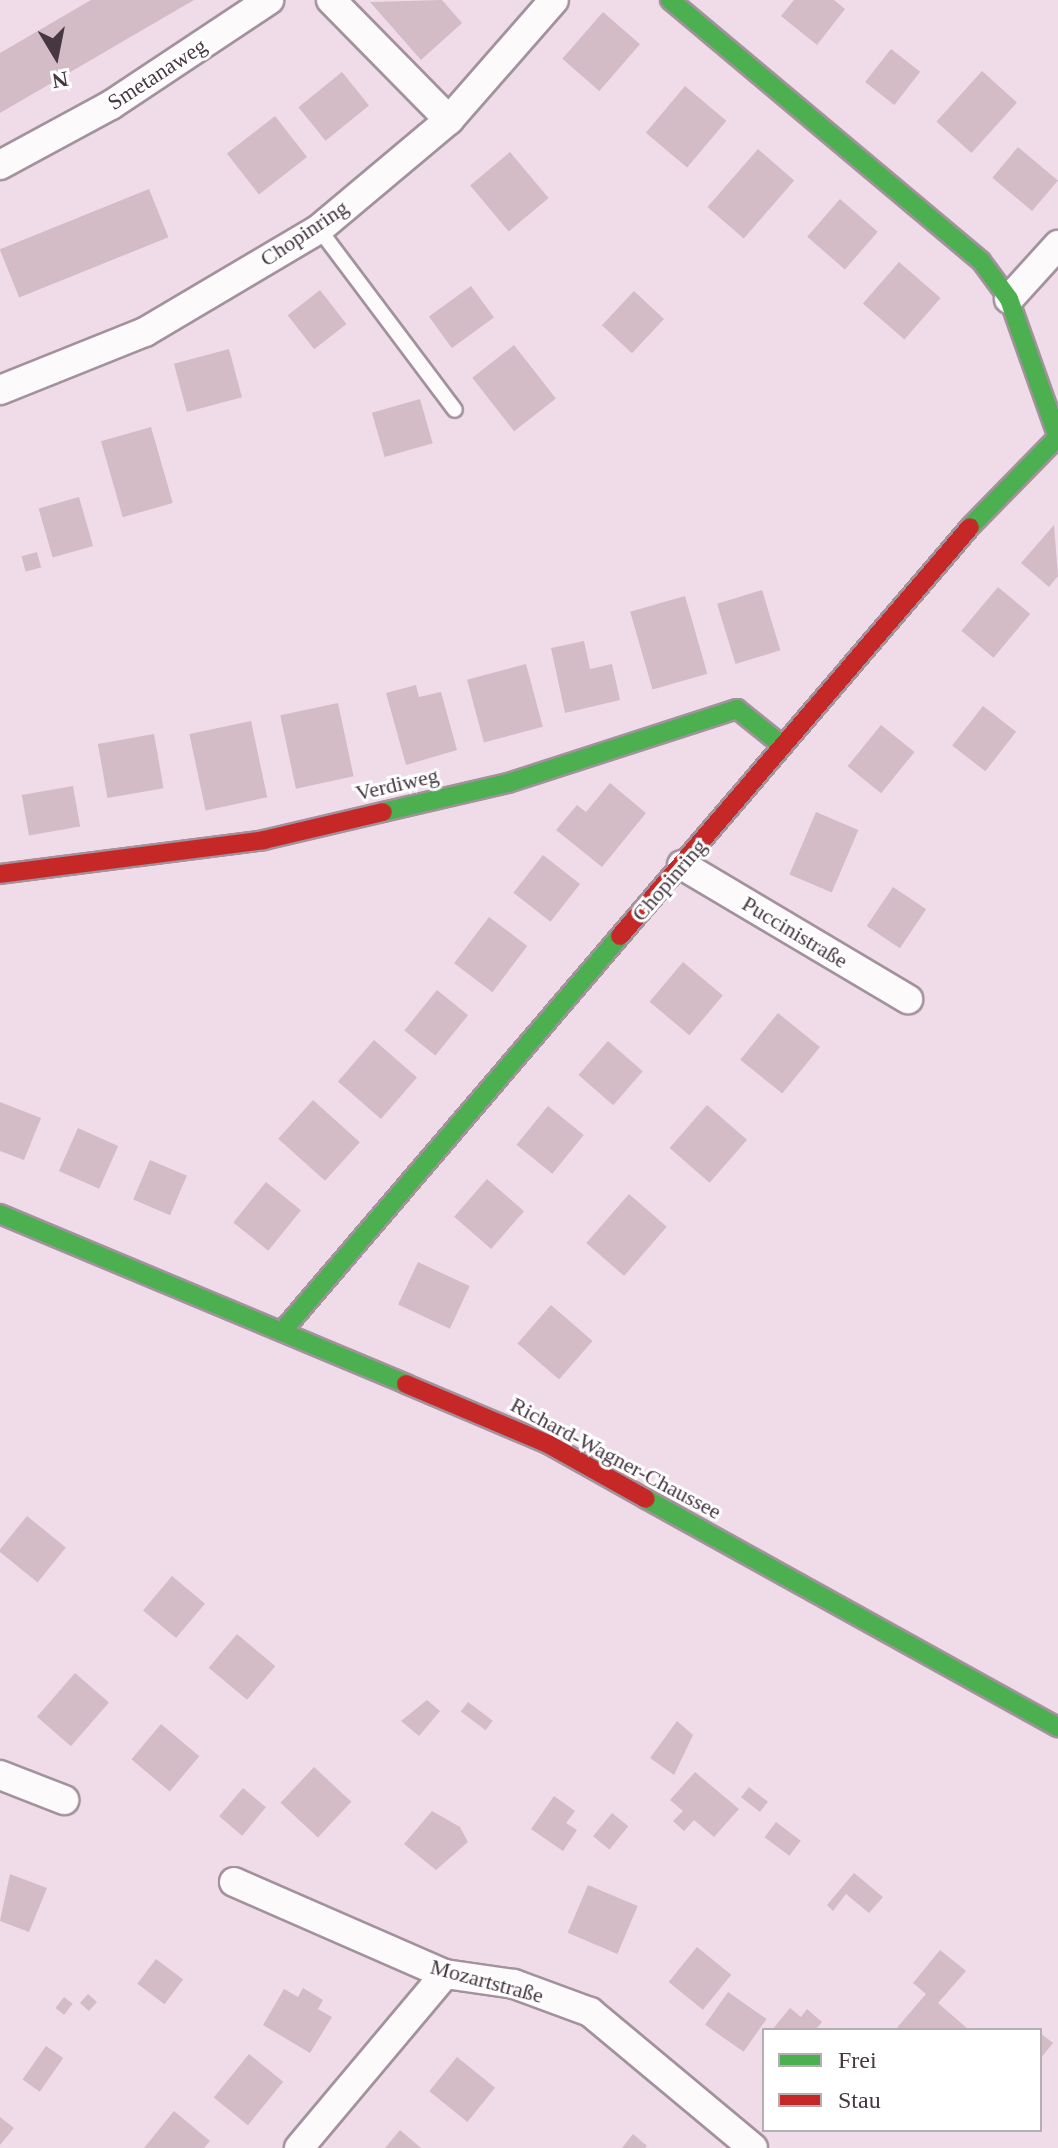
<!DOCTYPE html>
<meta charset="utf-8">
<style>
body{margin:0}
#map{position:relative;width:1058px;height:2148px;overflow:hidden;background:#f0dbe8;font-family:Georgia,serif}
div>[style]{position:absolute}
.building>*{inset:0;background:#d4bcc6;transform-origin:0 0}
.roads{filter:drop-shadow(2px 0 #a2929c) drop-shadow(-2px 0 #a2929c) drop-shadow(0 2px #a2929c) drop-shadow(0 -2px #a2929c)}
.lane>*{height:14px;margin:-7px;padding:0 7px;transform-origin:7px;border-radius:7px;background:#fdfafc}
.street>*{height:28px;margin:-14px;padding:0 14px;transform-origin:14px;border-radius:14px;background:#fdfafc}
.fast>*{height:18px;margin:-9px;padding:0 9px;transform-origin:9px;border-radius:9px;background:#4caf50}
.jam>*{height:18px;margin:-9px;padding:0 9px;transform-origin:9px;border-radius:9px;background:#c62828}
span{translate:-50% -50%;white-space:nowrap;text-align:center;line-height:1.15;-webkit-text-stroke:6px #fff;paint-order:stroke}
.street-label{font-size:22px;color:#463741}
.legend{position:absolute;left:762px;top:2028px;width:280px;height:104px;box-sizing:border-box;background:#fff;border:2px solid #b5afb3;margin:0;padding:10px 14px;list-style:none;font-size:24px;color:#463741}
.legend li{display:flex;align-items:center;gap:16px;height:40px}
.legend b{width:40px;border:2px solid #b5afb3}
.north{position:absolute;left:16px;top:16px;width:80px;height:80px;-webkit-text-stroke:6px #fff;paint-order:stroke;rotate:170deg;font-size:22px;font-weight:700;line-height:32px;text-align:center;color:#463741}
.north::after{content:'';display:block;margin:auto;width:28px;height:36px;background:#463741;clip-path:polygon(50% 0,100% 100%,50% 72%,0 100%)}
</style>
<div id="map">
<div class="building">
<i style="clip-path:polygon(91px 0,194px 0,0 113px,0 53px)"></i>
<i style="clip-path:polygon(442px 0,462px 23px,421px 60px,370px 2px)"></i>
<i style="clip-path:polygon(794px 0,834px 0,845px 9px,817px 45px,781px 16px)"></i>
<i style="left:603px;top:12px;width:49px;height:62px;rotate:41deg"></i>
<i style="left:891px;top:49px;width:37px;height:42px;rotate:38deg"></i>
<i style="left:982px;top:71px;width:47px;height:68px;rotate:42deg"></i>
<i style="left:342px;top:72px;width:43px;height:56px;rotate:51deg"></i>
<i style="left:685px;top:86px;width:54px;height:61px;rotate:40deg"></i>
<i style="left:275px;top:116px;width:52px;height:61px;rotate:52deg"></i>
<i style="left:1018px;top:147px;width:52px;height:40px;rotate:40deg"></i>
<i style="left:758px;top:149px;width:48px;height:77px;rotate:41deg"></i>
<i style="left:510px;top:152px;width:60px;height:52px;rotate:50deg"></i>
<i style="left:149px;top:189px;width:52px;height:161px;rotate:68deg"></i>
<i style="left:840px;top:199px;width:50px;height:50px;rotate:41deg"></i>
<i style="left:899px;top:262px;width:55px;height:55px;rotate:41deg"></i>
<i style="left:471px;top:286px;width:39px;height:52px;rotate:54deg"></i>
<i style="left:320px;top:290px;width:43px;height:41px;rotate:52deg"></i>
<i style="left:634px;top:291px;width:41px;height:47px;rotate:43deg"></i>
<i style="left:514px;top:345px;width:68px;height:53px;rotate:52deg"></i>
<i style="left:229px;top:349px;width:50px;height:57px;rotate:75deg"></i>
<i style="left:420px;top:399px;width:46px;height:50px;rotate:74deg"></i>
<i style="left:151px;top:427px;width:79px;height:52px;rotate:74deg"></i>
<i style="left:79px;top:497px;width:51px;height:42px;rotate:74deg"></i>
<i style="clip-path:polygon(1054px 525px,1058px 576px,1049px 587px,1021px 563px)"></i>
<i style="left:37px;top:552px;width:16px;height:16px;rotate:75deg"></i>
<i style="left:998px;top:587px;width:42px;height:57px;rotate:40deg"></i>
<i style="left:762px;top:590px;width:63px;height:47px;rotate:73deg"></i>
<i style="left:685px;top:596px;width:81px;height:57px;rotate:74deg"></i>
<i style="clip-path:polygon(584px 641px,590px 669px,612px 664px,620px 700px,565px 713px,551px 648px)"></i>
<i style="left:526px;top:664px;width:65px;height:61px;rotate:75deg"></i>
<i style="clip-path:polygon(416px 685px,419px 697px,441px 692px,457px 750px,406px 765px,386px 693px)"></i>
<i style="left:338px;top:703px;width:75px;height:59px;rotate:78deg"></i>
<i style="left:983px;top:706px;width:42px;height:50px;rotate:38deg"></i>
<i style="left:251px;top:721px;width:78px;height:63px;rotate:78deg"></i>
<i style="left:881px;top:725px;width:43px;height:53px;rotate:39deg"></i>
<i style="left:154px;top:734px;width:55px;height:57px;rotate:80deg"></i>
<i style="clip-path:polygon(610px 783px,646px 813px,602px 867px,556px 830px,577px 805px,586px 812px)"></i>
<i style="left:73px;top:786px;width:41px;height:52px;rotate:80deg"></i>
<i style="left:816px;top:812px;width:46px;height:68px;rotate:23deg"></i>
<i style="left:543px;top:855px;width:47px;height:48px;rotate:38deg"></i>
<i style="left:893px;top:887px;width:40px;height:47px;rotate:34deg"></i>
<i style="left:489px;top:917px;width:48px;height:58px;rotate:37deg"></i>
<i style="left:683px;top:962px;width:52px;height:52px;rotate:40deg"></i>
<i style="left:437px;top:990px;width:40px;height:52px;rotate:39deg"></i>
<i style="left:778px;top:1013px;width:54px;height:60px;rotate:39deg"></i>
<i style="left:374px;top:1040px;width:57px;height:55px;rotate:41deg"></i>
<i style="left:608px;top:1041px;width:46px;height:45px;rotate:41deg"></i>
<i style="left:313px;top:1100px;width:63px;height:52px;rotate:42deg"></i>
<i style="clip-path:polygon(0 1102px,41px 1118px,24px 1160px,0 1151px)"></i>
<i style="left:707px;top:1105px;width:53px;height:57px;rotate:41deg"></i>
<i style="left:548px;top:1106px;width:46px;height:50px;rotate:39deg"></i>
<i style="left:78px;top:1128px;width:44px;height:47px;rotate:24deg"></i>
<i style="left:150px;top:1160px;width:40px;height:43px;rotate:23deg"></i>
<i style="left:487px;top:1179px;width:49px;height:50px;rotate:41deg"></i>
<i style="left:266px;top:1182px;width:45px;height:52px;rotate:39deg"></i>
<i style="left:629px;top:1194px;width:50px;height:65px;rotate:41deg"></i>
<i style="left:418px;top:1262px;width:57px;height:47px;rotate:25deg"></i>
<i style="left:551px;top:1305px;width:55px;height:51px;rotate:41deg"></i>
<i style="left:27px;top:1516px;width:50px;height:45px;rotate:39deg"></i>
<i style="left:172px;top:1576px;width:43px;height:45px;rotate:40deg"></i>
<i style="left:237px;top:1634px;width:50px;height:44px;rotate:40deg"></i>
<i style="left:75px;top:1673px;width:45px;height:58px;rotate:41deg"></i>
<i style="clip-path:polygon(427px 1700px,440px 1711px,419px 1736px,401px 1721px)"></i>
<i style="left:468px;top:1702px;width:31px;height:12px;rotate:37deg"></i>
<i style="clip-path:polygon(677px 1721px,693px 1735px,674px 1775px,650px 1758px)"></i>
<i style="left:161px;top:1724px;width:50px;height:46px;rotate:40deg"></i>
<i style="left:314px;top:1767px;width:51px;height:49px;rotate:43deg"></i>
<i style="clip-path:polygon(695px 1772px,739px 1809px,714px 1837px,694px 1820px,684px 1831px,673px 1821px,683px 1811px,670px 1800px)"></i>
<i style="left:749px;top:1787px;width:24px;height:13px;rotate:38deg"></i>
<i style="left:243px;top:1788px;width:30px;height:37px;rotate:40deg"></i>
<i style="clip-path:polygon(554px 1796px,575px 1811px,566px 1823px,577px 1830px,563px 1851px,531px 1829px)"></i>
<i style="clip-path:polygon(432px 1811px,460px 1827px,468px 1842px,436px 1870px,404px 1844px)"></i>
<i style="left:612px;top:1813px;width:21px;height:30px;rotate:39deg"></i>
<i style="left:776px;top:1822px;width:31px;height:19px;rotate:37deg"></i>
<i style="clip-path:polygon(854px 1873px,883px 1897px,869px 1913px,846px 1894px,833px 1911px,827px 1905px)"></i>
<i style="clip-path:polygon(10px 1874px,47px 1888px,29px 1932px,0 1921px)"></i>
<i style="left:588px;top:1885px;width:54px;height:52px;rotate:23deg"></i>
<i style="left:697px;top:1947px;width:44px;height:45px;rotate:39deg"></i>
<i style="clip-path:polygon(940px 1950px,966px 1971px,938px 2003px,969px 2030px,895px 2030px,926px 1994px,913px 1983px)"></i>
<i style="left:156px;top:1959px;width:34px;height:31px;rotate:37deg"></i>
<i style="clip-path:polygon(303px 1988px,323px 2000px,318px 2009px,332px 2017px,310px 2053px,263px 2025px,284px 1989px,298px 1997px)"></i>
<i style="left:728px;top:1992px;width:47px;height:40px;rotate:35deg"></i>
<i style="left:88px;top:1994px;width:12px;height:12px;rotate:42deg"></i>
<i style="left:64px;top:1997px;width:11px;height:14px;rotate:38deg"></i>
<i style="clip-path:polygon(790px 2008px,801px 2017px,807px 2009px,822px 2022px,815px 2030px,772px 2030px)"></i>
<i style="clip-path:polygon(1040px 2033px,1053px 2043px,1040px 2059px)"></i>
<i style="left:46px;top:2046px;width:21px;height:41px;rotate:35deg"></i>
<i style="left:249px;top:2054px;width:44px;height:56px;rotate:39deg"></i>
<i style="left:457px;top:2057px;width:49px;height:44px;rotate:39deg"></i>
<i style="clip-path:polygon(174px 2111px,210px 2141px,204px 2148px,144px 2148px)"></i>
<i style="clip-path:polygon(0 2117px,14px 2128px,0 2145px)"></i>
<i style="clip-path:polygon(400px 2130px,421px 2148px,385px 2148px)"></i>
<i style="clip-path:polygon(633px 2134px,647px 2146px,645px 2148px,622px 2148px)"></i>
</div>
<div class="roads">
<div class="lane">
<i style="left:319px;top:229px;width:226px;rotate:53.1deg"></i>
</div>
<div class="street">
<i style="left:331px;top:0;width:168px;rotate:45.5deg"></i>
<i style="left:0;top:165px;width:126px;rotate:-28.4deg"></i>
<i style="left:111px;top:105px;width:190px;rotate:-33.6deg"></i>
<i style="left:1009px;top:299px;width:73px;rotate:-47.8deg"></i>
<i style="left:0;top:390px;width:156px;rotate:-21.8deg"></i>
<i style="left:145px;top:332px;width:202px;rotate:-30.6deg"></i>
<i style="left:319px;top:229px;width:170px;rotate:-40deg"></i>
<i style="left:449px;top:120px;width:159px;rotate:-48.8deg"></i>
<i style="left:682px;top:865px;width:263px;rotate:30.7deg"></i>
<i style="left:0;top:1775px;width:69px;rotate:21.3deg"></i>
<i style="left:234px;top:1882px;width:230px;rotate:23.6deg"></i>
<i style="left:445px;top:1974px;width:70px;rotate:8.2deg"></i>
<i style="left:514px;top:1984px;width:81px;rotate:20.2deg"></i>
<i style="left:590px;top:2012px;width:212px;rotate:39.8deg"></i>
<i style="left:299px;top:2148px;width:227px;rotate:-50deg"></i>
</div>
<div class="fast">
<i style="left:670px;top:0;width:406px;rotate:40deg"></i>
<i style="left:981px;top:261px;width:47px;rotate:53.6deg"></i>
<i style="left:1009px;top:299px;width:146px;rotate:70.5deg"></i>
<i style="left:1058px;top:437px;width:126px;rotate:134.4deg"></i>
<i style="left:383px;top:812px;width:128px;rotate:-13.1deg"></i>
<i style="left:508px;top:783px;width:241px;rotate:-17.9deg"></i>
<i style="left:737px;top:709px;width:59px;rotate:38.8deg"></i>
<i style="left:0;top:1214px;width:440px;rotate:22.7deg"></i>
<i style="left:285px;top:1328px;width:516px;rotate:-49.48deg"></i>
<i style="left:646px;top:1499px;width:471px;rotate:29deg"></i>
</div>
<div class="jam">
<i style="left:0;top:874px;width:266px;rotate:-7.3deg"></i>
<i style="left:264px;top:840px;width:122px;rotate:-13.2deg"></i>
<i style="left:620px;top:936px;width:538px;rotate:-49.44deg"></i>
<i style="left:406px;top:1384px;width:154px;rotate:22.9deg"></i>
<i style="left:548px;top:1444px;width:112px;rotate:29.3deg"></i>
</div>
</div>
<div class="street-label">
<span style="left:157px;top:74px;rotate:-33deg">Smetanaweg</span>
<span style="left:304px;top:233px;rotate:-34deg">Chopinring</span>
<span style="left:397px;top:784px;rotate:-13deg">Verdiweg</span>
<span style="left:669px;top:880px;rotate:-49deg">Chopinring</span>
<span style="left:795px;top:932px;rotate:31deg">Puccinistraße</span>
<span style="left:616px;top:1458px;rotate:28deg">Richard-Wagner-Chaussee</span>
<span style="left:487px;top:1981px;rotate:15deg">Mozartstraße</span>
</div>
<ul class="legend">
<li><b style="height:10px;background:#4caf50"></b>Frei</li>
<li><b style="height:10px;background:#c62828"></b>Stau</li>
</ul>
<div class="north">N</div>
</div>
